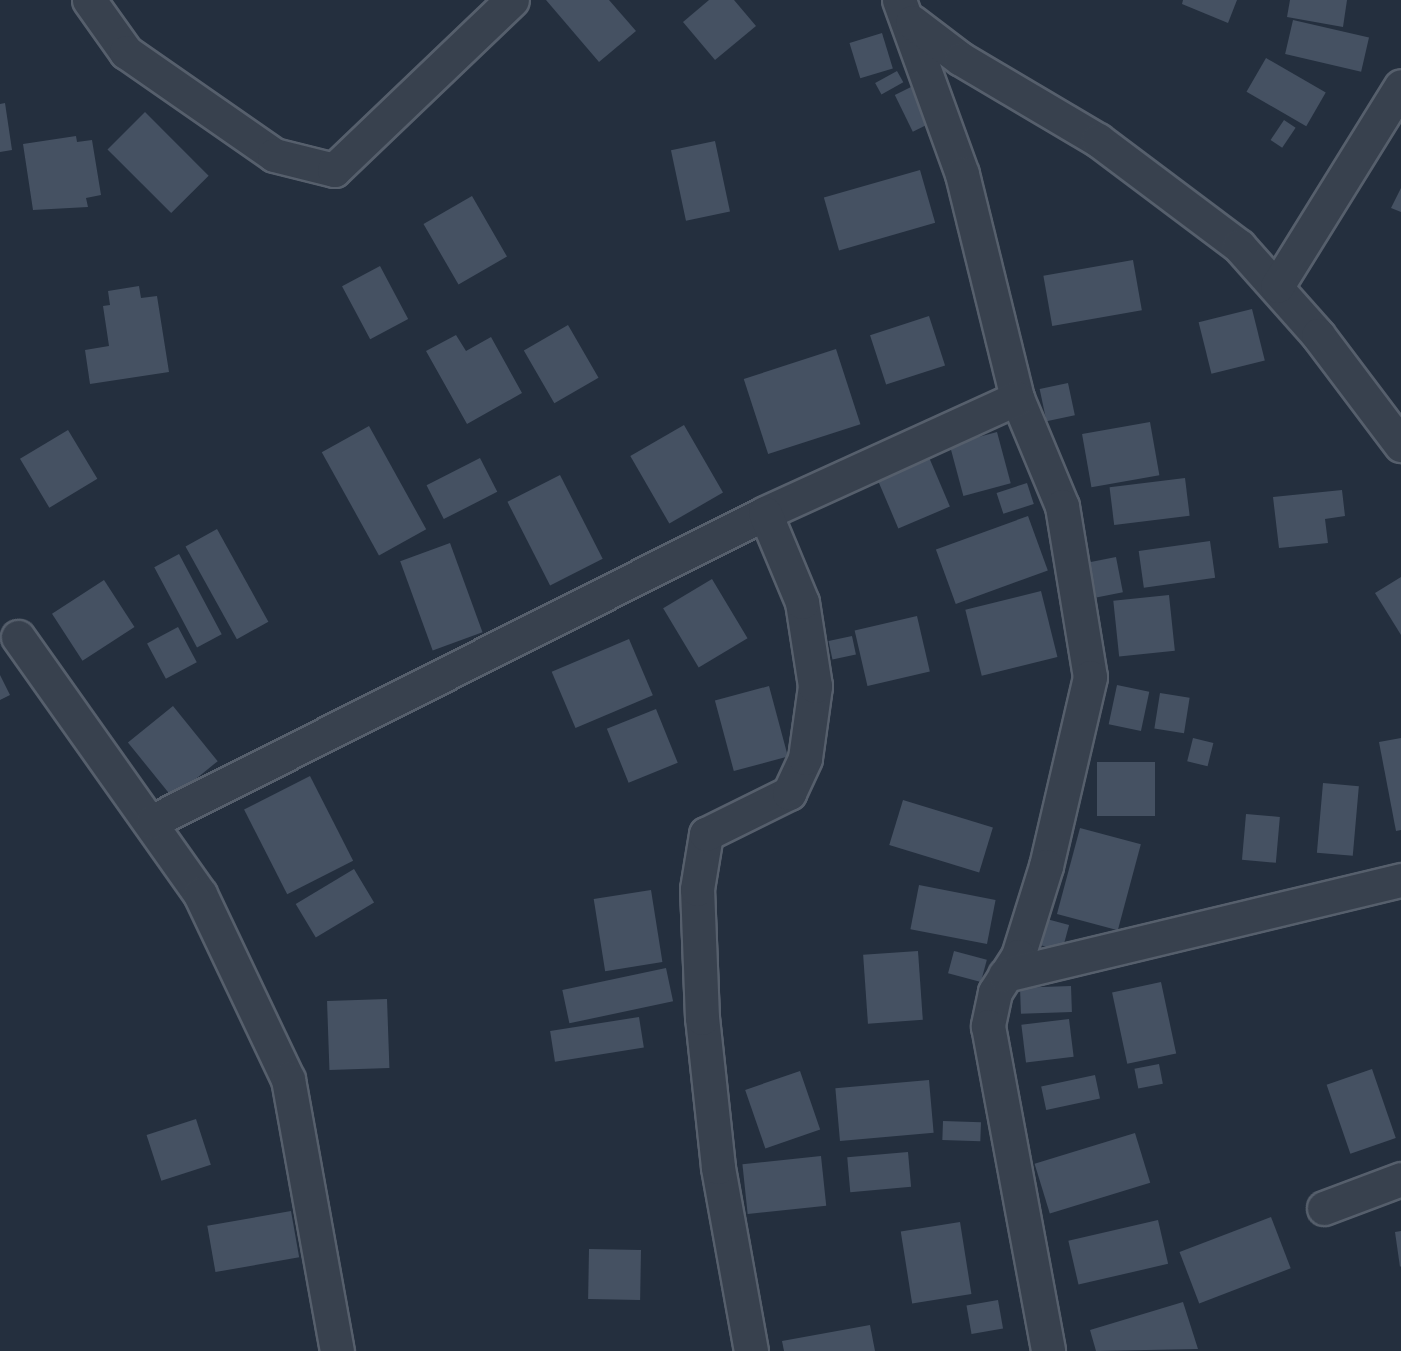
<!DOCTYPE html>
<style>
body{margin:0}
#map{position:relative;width:1401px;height:1351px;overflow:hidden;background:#242f3e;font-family:Mulish,sans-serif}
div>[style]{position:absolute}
.building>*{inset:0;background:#455162;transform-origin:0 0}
.roads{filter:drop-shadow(2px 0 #565f6c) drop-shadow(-2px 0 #565f6c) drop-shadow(0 2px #565f6c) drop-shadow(0 -2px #565f6c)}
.minor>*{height:33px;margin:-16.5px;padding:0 16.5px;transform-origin:16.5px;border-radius:16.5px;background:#38414e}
span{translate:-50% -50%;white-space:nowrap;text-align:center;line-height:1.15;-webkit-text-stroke:4.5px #1d2633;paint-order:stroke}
</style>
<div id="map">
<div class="building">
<i style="clip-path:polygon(546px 0,609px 0,636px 31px,599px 62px)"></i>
<i style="clip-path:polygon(709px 0,734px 0,756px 26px,715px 60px,683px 22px)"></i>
<i style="clip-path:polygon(1183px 0,1237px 0,1228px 23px,1182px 4px)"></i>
<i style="clip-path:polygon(1290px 0,1347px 0,1343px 27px,1287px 17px)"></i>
<i style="left:1293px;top:20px;width:78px;height:35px;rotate:13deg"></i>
<i style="left:882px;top:33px;width:37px;height:34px;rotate:73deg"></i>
<i style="left:1266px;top:58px;width:69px;height:39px;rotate:30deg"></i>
<i style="left:897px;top:71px;width:13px;height:25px;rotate:61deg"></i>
<i style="left:911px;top:87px;width:41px;height:18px;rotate:64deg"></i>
<i style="clip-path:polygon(5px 103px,12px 150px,0 152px,0 104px)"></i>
<i style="left:145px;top:112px;width:90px;height:53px;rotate:45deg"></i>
<i style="left:1284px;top:120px;width:14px;height:24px;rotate:34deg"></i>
<i style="clip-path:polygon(76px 136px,77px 142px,92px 140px,101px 195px,86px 198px,88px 207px,33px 210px,23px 144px)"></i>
<i style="left:715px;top:141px;width:72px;height:45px;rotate:78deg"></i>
<i style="left:920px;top:170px;width:55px;height:100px;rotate:74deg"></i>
<i style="clip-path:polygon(1401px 188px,1401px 212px,1391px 208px)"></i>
<i style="left:472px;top:196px;width:70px;height:56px;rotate:60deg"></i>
<i style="left:1133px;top:260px;width:51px;height:91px;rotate:80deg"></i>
<i style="left:380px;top:266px;width:60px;height:43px;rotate:62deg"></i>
<i style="clip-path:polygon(139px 286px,141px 298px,157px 296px,169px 372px,90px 384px,85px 350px,109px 346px,103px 306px,110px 305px,108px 291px)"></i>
<i style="left:1252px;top:309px;width:53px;height:55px;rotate:76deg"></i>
<i style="left:929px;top:316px;width:52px;height:62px;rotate:72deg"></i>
<i style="left:568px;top:325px;width:61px;height:51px;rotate:60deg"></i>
<i style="clip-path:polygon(456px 335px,466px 351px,491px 337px,522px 393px,467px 424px,426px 351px)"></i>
<i style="left:836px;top:349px;width:79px;height:97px;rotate:72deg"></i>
<i style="left:1068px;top:383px;width:33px;height:29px;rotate:78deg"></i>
<i style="left:1150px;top:422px;width:54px;height:69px;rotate:80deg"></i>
<i style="left:684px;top:425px;width:78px;height:62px;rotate:60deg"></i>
<i style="left:369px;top:426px;width:118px;height:54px;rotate:61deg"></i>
<i style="left:68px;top:430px;width:57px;height:56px;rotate:59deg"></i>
<i style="left:997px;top:432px;width:53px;height:49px;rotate:75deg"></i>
<i style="left:928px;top:455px;width:56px;height:56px;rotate:67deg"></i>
<i style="left:480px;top:458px;width:38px;height:60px;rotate:63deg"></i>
<i style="left:560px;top:475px;width:94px;height:59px;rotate:63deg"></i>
<i style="left:1185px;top:478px;width:38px;height:76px;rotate:83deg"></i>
<i style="left:1027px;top:483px;width:22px;height:32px;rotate:72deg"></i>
<i style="clip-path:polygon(1342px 490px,1345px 516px,1325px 519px,1328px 543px,1279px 548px,1273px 497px)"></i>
<i style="left:1028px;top:516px;width:58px;height:98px;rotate:70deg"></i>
<i style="left:217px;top:529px;width:106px;height:36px;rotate:61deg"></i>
<i style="left:1210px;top:541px;width:37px;height:72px;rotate:82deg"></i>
<i style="left:450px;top:543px;width:95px;height:53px;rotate:70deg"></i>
<i style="left:179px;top:554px;width:91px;height:28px;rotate:62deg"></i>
<i style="left:1116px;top:557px;width:36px;height:27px;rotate:79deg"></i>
<i style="clip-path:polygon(1401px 577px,1401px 635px,1375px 593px)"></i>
<i style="left:712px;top:579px;width:69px;height:57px;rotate:59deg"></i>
<i style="left:104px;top:580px;width:56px;height:62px;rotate:57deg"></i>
<i style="left:1041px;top:591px;width:68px;height:78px;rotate:76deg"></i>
<i style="left:1169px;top:595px;width:56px;height:56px;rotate:84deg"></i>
<i style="left:917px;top:616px;width:57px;height:64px;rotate:77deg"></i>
<i style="left:178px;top:627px;width:40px;height:35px;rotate:62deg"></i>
<i style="left:852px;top:636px;width:19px;height:24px;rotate:78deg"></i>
<i style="left:629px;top:639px;width:61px;height:84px;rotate:67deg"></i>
<i style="clip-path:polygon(0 675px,10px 695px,0 700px)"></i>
<i style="left:1117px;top:685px;width:33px;height:40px;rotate:12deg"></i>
<i style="left:769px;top:686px;width:73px;height:56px;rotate:75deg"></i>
<i style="left:1160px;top:693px;width:30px;height:36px;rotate:9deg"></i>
<i style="left:173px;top:706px;width:71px;height:58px;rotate:51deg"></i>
<i style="left:656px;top:709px;width:58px;height:53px;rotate:68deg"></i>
<i style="left:1193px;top:738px;width:21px;height:24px;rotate:14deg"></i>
<i style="clip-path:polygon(1401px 738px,1401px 830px,1396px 831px,1379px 742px)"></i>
<i style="left:1097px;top:762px;width:58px;height:54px"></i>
<i style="left:310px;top:776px;width:95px;height:74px;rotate:63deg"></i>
<i style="left:1323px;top:783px;width:36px;height:70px;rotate:5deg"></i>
<i style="left:903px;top:800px;width:94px;height:47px;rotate:17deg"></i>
<i style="left:1246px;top:814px;width:34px;height:46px;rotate:5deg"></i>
<i style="left:1080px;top:828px;width:63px;height:89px;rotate:15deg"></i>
<i style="left:354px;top:869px;width:39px;height:68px;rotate:59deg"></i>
<i style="left:919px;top:885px;width:78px;height:45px;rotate:11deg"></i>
<i style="left:651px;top:890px;width:73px;height:58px;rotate:81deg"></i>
<i style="left:1043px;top:918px;width:27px;height:27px;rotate:15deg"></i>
<i style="left:918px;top:951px;width:69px;height:55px;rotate:86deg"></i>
<i style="left:954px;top:951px;width:34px;height:23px;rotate:15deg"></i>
<i style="left:666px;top:968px;width:34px;height:106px;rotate:78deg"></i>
<i style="left:1161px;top:982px;width:73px;height:50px;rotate:78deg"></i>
<i style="left:1071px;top:986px;width:26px;height:51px;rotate:88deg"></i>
<i style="left:387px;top:999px;width:69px;height:60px;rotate:88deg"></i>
<i style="left:639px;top:1017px;width:31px;height:90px;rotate:81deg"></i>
<i style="left:1069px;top:1019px;width:38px;height:48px;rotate:83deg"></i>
<i style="left:1159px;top:1064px;width:20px;height:25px;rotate:79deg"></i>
<i style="left:1372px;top:1069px;width:73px;height:48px;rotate:71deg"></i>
<i style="left:800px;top:1071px;width:62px;height:58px;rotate:71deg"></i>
<i style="left:1095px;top:1075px;width:24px;height:55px;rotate:78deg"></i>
<i style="left:929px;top:1080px;width:53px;height:94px;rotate:85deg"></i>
<i style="left:196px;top:1119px;width:48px;height:52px;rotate:72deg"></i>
<i style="left:943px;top:1121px;width:38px;height:19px;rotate:2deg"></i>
<i style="left:1135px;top:1133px;width:52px;height:105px;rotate:73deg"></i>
<i style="left:908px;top:1152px;width:35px;height:61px;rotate:85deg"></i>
<i style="left:821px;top:1156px;width:50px;height:79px;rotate:84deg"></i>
<i style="left:291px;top:1211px;width:47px;height:85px;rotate:80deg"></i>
<i style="left:1271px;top:1217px;width:55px;height:98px;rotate:69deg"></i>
<i style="left:1158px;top:1220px;width:45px;height:92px;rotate:77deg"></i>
<i style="left:960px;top:1222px;width:73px;height:60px;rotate:81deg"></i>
<i style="clip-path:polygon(1401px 1231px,1401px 1266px,1400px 1267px,1395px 1232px)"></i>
<i style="left:589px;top:1249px;width:52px;height:50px;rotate:1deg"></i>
<i style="left:998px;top:1300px;width:29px;height:32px;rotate:80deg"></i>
<i style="clip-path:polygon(1183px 1302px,1198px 1349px,1096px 1351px,1090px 1330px)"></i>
<i style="clip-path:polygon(870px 1325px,875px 1351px,784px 1351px,782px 1341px)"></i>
</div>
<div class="roads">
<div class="minor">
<i style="left:89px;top:0;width:64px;rotate:54.6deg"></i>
<i style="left:126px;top:52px;width:180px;rotate:34.8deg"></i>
<i style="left:274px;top:155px;width:62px;rotate:14deg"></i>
<i style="left:334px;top:170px;width:246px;rotate:-43.7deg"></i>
<i style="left:899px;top:0;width:185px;rotate:70.1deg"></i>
<i style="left:962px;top:174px;width:231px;rotate:76.2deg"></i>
<i style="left:1017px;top:398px;width:117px;rotate:67.4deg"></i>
<i style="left:1062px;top:506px;width:173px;rotate:80.7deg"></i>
<i style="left:1090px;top:677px;width:194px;rotate:103.1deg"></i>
<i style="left:1046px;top:866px;width:94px;rotate:107.3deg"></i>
<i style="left:1018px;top:956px;width:43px;rotate:122.6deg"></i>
<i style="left:995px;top:992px;width:35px;rotate:102deg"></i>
<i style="left:988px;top:1026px;width:330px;rotate:79.5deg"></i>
<i style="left:912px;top:22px;width:61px;rotate:37.1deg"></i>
<i style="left:961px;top:59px;width:159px;rotate:30.6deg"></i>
<i style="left:1098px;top:140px;width:176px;rotate:36.9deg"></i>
<i style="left:1239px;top:246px;width:119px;rotate:48.4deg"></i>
<i style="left:1318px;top:335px;width:138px;rotate:53deg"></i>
<i style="left:1277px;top:286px;width:235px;rotate:-58.2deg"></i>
<i style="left:18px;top:637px;width:315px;rotate:54.7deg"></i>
<i style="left:200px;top:894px;width:205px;rotate:64.6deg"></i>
<i style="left:288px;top:1079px;width:276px;rotate:79.8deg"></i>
<i style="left:153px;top:821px;width:685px;rotate:-26.71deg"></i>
<i style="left:765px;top:513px;width:277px;rotate:-24.5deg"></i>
<i style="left:1005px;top:975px;width:407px;rotate:-13.5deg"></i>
<i style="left:1324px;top:1208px;width:82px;rotate:-20.6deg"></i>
<i style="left:751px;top:1351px;width:187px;rotate:-100.2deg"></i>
<i style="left:718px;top:1167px;width:150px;rotate:-96.1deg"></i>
<i style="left:702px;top:1018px;width:129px;rotate:-92.2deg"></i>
<i style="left:697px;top:889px;width:56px;rotate:-80.7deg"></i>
<i style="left:706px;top:834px;width:93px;rotate:-26.3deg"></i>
<i style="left:789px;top:793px;width:38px;rotate:-65deg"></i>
<i style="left:805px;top:758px;width:73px;rotate:-82.1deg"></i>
<i style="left:815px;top:686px;width:85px;rotate:-98.8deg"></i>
<i style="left:802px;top:602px;width:96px;rotate:-112.6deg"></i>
</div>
</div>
</div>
